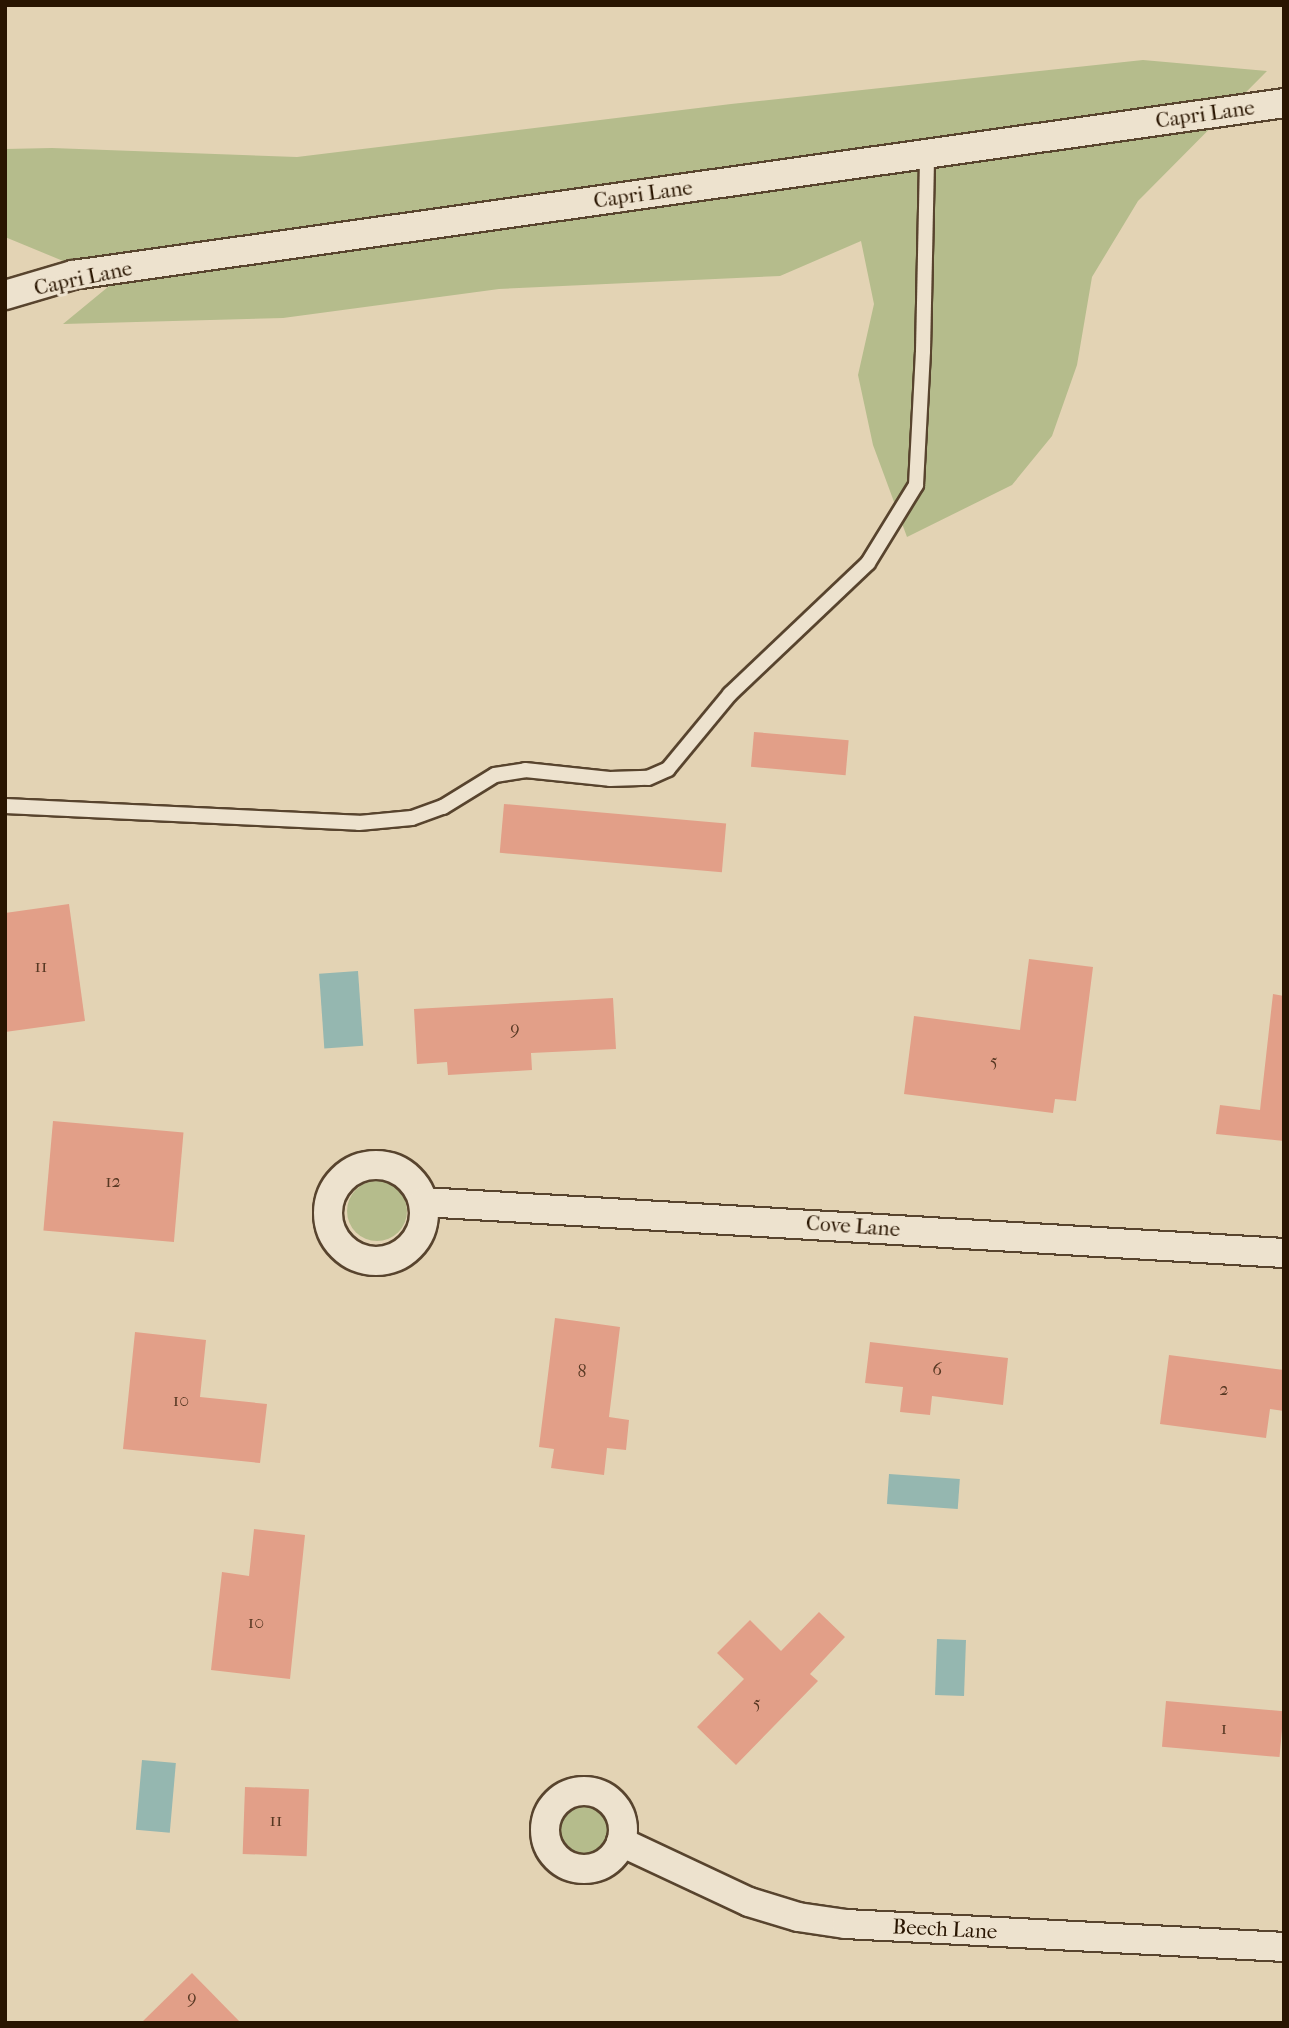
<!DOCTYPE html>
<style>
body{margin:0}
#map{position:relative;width:1289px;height:2028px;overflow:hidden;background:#e3d3b4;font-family:"IM FELL French Canon",serif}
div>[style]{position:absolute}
.green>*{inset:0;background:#b5bc8c}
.round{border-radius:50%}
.water>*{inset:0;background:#95b7b0;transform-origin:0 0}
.building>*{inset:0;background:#e29f88;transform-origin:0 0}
.roads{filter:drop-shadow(2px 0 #58442e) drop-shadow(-2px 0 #58442e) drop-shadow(0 2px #58442e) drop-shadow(0 -2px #58442e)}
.lane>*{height:14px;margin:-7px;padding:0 7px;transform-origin:7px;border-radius:7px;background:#ede2ce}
.street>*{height:28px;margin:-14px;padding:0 14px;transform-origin:14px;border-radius:14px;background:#ede2ce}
.street>.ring{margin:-14px;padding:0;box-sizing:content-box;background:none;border:28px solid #ede2ce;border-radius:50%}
span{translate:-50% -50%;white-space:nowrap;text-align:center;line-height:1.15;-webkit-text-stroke:6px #ede2ce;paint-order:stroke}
.number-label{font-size:18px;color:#573823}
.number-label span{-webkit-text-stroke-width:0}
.street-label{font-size:21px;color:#291501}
.frame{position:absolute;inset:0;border:7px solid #291501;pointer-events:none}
</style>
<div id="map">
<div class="green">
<i style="clip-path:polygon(1143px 60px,1267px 71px,1138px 201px,1092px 277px,1077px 365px,1052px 436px,1012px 485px,907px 537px,873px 445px,858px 375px,874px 304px,861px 241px,780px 276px,499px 289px,283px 318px,63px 324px,114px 282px,5px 237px,5px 149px,52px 148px,297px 157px,731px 104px)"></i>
<i class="round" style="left:347px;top:1181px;width:60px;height:60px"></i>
<i class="round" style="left:554px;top:1801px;width:60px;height:60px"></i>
</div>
<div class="water">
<i style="left:358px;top:971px;width:75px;height:39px;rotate:86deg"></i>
<i style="left:889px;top:1474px;width:71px;height:30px;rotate:4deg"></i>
<i style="left:937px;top:1639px;width:29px;height:56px;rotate:2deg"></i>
<i style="left:142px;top:1760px;width:34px;height:70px;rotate:5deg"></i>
</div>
<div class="building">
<i style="left:754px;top:732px;width:95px;height:35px;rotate:5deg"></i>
<i style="left:504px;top:804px;width:223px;height:49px;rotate:5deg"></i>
<i style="clip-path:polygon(69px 904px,85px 1021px,5px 1032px,5px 913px)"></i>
<i style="clip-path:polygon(1029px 959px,1093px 967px,1076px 1101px,1055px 1099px,1053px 1113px,904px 1094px,914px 1016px,1020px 1030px)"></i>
<i style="clip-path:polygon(1273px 994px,1284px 996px,1284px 1141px,1216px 1134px,1220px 1105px,1260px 1110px)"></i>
<i style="clip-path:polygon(613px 998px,616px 1049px,531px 1053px,532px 1070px,448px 1075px,447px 1062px,417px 1064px,414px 1009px)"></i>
<i style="left:53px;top:1121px;width:131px;height:110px;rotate:5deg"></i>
<i style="clip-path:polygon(555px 1318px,620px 1327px,609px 1417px,629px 1420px,626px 1450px,607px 1448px,604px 1475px,551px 1468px,554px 1449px,539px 1447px)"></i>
<i style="clip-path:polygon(135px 1332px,206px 1340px,200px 1397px,267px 1404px,260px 1463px,123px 1449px)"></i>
<i style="clip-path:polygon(870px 1342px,1008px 1358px,1003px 1405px,932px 1396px,930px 1415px,900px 1412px,903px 1387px,865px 1383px)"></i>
<i style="clip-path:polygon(1169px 1355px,1284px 1370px,1284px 1411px,1270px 1409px,1266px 1438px,1160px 1424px)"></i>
<i style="clip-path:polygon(254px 1529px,305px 1535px,290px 1679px,211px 1670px,222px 1572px,249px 1576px)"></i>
<i style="clip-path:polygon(819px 1612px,845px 1637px,810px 1674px,818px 1681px,736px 1765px,697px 1727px,744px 1679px,717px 1653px,750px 1620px,781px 1651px)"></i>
<i style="left:1166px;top:1701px;width:118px;height:46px;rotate:5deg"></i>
<i style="left:245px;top:1787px;width:64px;height:67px;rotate:2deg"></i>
<i style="clip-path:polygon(192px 1973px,241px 2023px,141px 2023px)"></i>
</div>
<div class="roads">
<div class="lane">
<i style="left:5px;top:806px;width:354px;rotate:2.7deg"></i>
<i style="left:359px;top:823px;width:53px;rotate:-5.4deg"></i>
<i style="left:412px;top:818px;width:33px;rotate:-20deg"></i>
<i style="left:443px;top:807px;width:61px;rotate:-31.6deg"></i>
<i style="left:495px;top:775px;width:30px;rotate:-9deg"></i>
<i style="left:525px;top:770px;width:85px;rotate:6deg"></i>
<i style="left:610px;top:779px;width:38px;rotate:-2deg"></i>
<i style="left:648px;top:778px;width:22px;rotate:-24deg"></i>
<i style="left:668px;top:769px;width:97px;rotate:-50.4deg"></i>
<i style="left:730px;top:694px;width:190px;rotate:-43.5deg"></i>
<i style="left:868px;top:563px;width:92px;rotate:-58.4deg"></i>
<i style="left:916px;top:485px;width:134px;rotate:-87deg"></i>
<i style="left:923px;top:351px;width:197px;rotate:-88.8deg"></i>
</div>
<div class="street">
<i style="left:5px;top:295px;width:71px;rotate:-16.4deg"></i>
<i style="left:73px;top:275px;width:1223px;rotate:-8.08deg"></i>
<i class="ring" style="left:328px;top:1165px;width:68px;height:68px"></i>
<i style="left:423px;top:1202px;width:863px;rotate:3.39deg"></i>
<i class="ring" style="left:545px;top:1791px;width:50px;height:50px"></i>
<i style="left:621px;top:1842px;width:141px;rotate:25.1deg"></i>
<i style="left:749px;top:1902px;width:51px;rotate:17deg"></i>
<i style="left:798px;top:1917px;width:49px;rotate:8.3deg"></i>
<i style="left:846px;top:1924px;width:439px;rotate:3deg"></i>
</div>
</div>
<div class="number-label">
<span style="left:41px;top:967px">11</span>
<span style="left:515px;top:1029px">9</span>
<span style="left:994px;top:1062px">5</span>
<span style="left:113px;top:1182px">12</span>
<span style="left:937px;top:1370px">6</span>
<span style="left:582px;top:1372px">8</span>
<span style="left:1224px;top:1390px">2</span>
<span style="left:181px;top:1401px">10</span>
<span style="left:256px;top:1623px">10</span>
<span style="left:757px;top:1704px">5</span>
<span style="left:1224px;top:1729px">1</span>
<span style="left:276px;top:1821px">11</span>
<span style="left:192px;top:1998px">9</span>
</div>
<div class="street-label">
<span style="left:1205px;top:114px;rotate:-8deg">Capri Lane</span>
<span style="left:643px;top:194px;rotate:-8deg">Capri Lane</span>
<span style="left:83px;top:278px;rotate:-12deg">Capri Lane</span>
<span style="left:853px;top:1226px;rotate:4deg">Cove Lane</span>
<span style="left:945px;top:1929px;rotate:3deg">Beech Lane</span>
</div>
<div class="frame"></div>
</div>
